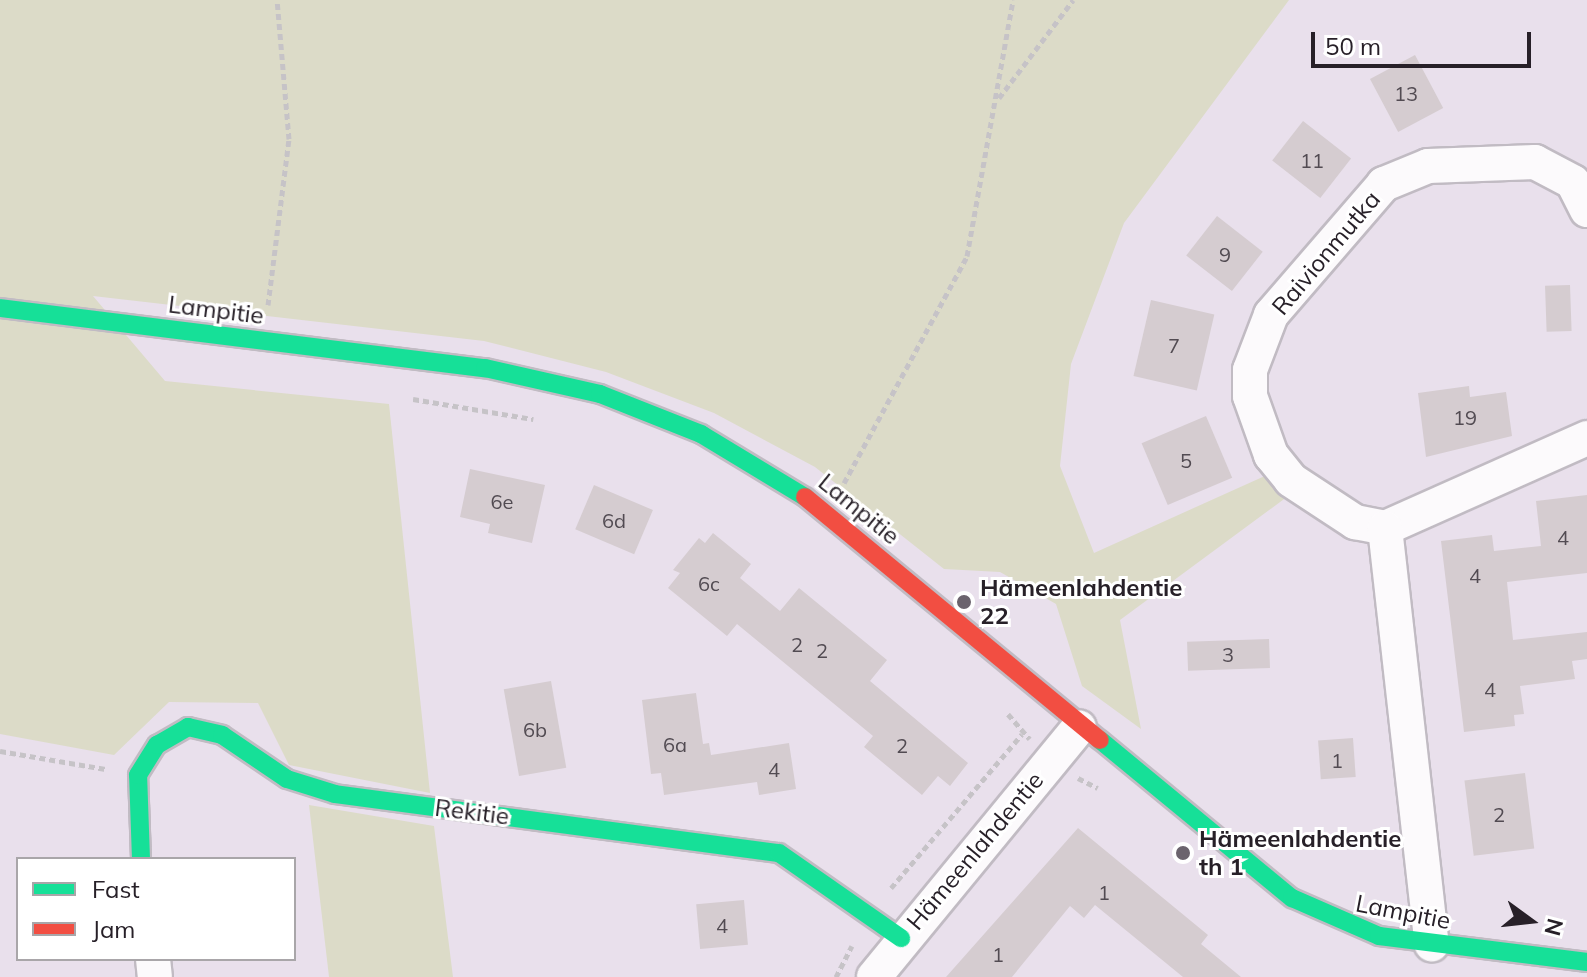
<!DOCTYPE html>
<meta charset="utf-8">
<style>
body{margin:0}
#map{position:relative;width:1587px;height:977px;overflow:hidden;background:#e9e0ec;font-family:Mulish,sans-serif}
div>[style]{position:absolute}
.green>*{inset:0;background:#dcdbc8}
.building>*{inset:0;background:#d5ccd0;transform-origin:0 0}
.path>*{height:5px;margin-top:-2.5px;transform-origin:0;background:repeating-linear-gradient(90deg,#c6c3c7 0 6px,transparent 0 10px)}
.roads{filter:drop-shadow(2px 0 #c1bbc3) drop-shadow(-2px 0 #c1bbc3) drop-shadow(0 2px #c1bbc3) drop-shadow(0 -2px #c1bbc3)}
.street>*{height:34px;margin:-17px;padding:0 17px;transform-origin:17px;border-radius:17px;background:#fcfafc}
.fast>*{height:18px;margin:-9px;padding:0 9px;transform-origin:9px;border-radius:9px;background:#16e098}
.jam>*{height:18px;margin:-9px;padding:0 9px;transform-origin:9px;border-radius:9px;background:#f24e42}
.dots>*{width:22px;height:22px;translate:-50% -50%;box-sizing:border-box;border:4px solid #fff;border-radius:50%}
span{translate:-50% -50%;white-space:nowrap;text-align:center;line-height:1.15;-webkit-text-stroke:6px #fff;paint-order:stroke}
.number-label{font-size:20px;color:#524b52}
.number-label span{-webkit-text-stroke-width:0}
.street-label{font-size:24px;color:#272028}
.poi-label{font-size:24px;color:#272028;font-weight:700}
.left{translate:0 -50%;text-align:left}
.legend{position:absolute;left:16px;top:857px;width:280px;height:104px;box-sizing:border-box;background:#fff;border:2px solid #a9a6a9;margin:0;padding:10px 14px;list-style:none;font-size:24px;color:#272028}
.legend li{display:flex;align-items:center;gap:16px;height:40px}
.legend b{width:40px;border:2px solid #a9a6a9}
.north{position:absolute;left:1491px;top:881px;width:80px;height:80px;-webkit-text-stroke:6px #fff;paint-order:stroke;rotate:105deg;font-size:22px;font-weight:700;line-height:32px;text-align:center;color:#272028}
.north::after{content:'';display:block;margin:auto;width:28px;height:36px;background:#272028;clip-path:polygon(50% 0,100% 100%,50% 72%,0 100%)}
.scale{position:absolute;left:1311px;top:32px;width:220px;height:36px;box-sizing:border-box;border:4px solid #272028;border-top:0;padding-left:10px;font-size:24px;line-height:28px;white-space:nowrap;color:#272028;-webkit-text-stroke:6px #fff;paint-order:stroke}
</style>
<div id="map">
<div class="green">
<i style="clip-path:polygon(0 0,1289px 0,1124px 223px,1071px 364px,1060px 466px,1094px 553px,1278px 470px,1299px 488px,1120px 620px,1141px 729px,1082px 686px,1056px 604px,1000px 572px,944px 569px,815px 467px,714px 413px,606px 372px,484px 341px,93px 296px,165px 381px,389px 404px,430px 793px,289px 765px,258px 703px,169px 702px,114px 755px,0 734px)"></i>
<i style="clip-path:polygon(309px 805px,434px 826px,453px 977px,329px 977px)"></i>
</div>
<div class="building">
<i style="left:1415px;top:55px;width:60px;height:51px;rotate:62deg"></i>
<i style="left:1303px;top:121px;width:61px;height:50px;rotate:38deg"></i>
<i style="left:1217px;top:216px;width:58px;height:50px;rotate:38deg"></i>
<i style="left:1570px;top:285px;width:46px;height:25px;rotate:88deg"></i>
<i style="left:1151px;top:300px;width:65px;height:78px;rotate:13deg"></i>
<i style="clip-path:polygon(1469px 386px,1470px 397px,1506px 392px,1512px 436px,1426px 457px,1418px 393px)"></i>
<i style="left:1206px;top:416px;width:67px;height:70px;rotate:67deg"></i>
<i style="clip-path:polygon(470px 469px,545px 485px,532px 543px,488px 533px,490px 524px,460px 517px)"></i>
<i style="left:594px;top:485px;width:64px;height:48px;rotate:23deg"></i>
<i style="clip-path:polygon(1587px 495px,1587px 573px,1507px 582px,1513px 640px,1587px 632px,1587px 659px,1572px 661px,1575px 679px,1520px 686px,1524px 714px,1514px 715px,1515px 726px,1464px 732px,1441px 541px,1492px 535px,1494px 551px,1541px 546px,1536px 501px)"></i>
<i style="clip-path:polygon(713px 533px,751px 564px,740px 578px,780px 611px,799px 588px,887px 660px,870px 681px,968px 763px,950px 786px,938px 776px,922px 795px,864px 747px,873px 736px,737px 624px,727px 636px,668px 588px,680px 573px,673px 570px,699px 538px,705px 543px)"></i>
<i style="left:1269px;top:639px;width:29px;height:82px;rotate:88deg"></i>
<i style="left:551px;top:681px;width:88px;height:48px;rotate:80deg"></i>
<i style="clip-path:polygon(696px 693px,703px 744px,709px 743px,711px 755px,789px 743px,796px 789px,759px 795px,757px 782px,664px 795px,661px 773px,651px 774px,642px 700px)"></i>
<i style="left:1353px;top:738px;width:39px;height:35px;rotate:86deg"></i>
<i style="left:1525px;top:773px;width:76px;height:61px;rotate:83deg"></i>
<i style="clip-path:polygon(1078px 828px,1208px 935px,1201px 944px,1241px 977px,1183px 977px,1095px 905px,1084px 918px,1070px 906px,1012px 977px,946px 977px)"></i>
<i style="left:744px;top:900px;width:45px;height:48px;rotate:85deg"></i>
</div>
<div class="path">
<i style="left:999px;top:98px;width:123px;rotate:-52.9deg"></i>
<i style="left:268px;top:305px;width:167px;rotate:-82.8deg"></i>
<i style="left:289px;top:139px;width:140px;rotate:-94.9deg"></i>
<i style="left:413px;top:399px;width:122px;rotate:9.5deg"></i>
<i style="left:844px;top:483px;width:258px;rotate:-61.5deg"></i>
<i style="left:967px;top:256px;width:260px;rotate:-79.8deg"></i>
<i style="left:1008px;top:714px;width:33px;rotate:49deg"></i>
<i style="left:0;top:751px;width:107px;rotate:9.7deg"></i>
<i style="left:1078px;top:778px;width:22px;rotate:27deg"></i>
<i style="left:891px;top:888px;width:202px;rotate:-49.6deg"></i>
<i style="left:836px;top:977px;width:35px;rotate:-63deg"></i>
</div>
<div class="roads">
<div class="street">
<i style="left:1587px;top:210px;width:31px;rotate:-117deg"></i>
<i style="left:1573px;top:182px;width:43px;rotate:-152.2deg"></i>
<i style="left:1535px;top:162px;width:107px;rotate:177.9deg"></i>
<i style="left:1428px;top:166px;width:48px;rotate:157.8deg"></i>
<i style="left:1384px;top:184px;width:173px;rotate:130.8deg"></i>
<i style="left:1271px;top:315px;width:59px;rotate:110.9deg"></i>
<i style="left:1250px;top:370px;width:26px;rotate:90deg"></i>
<i style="left:1250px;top:396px;width:63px;rotate:70.4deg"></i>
<i style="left:1271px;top:455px;width:32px;rotate:51deg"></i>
<i style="left:1291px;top:480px;width:77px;rotate:33.3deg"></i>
<i style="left:1355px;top:522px;width:31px;rotate:11deg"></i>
<i style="left:1385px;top:528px;width:221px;rotate:-24deg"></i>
<i style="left:1385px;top:528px;width:419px;rotate:83.6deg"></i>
<i style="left:153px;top:959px;width:18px;rotate:84deg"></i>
<i style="left:874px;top:977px;width:323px;rotate:-50.6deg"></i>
</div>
<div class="fast">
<i style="left:0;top:308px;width:489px;rotate:7.1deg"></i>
<i style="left:485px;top:368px;width:118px;rotate:12.7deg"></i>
<i style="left:600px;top:394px;width:109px;rotate:21.6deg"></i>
<i style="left:701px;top:434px;width:122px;rotate:31.2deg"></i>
<i style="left:1100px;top:740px;width:249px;rotate:39.5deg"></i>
<i style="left:1292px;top:898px;width:95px;rotate:23.6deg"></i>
<i style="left:1379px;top:936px;width:210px;rotate:7.1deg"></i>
<i style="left:141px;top:859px;width:84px;rotate:-92deg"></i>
<i style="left:138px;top:775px;width:36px;rotate:-58deg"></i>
<i style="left:157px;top:745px;width:36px;rotate:-30deg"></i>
<i style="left:188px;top:727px;width:35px;rotate:13deg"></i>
<i style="left:222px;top:735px;width:78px;rotate:34.1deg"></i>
<i style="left:287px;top:779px;width:50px;rotate:17.4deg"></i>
<i style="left:335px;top:794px;width:448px;rotate:7.6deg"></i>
<i style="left:779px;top:853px;width:149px;rotate:34.9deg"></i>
</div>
<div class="jam">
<i style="left:805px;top:497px;width:382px;rotate:39.5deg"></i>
</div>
</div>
<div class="dots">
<i style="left:964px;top:602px;background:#6b636d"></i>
<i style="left:1183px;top:853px;background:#6b636d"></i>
</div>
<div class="number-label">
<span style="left:1406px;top:93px">13</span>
<span style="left:1312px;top:160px">11</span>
<span style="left:1225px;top:254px">9</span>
<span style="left:1174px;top:345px">7</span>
<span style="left:1465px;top:417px">19</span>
<span style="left:1186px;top:460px">5</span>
<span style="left:502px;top:501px">6e</span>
<span style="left:614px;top:520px">6d</span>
<span style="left:1563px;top:537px">4</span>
<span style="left:1475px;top:575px">4</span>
<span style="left:709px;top:583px">6c</span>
<span style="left:797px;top:644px">2</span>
<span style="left:822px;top:650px">2</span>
<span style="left:1228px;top:654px">3</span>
<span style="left:1490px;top:689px">4</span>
<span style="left:535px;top:729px">6b</span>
<span style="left:675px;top:744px">6a</span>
<span style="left:902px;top:745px">2</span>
<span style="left:1337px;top:760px">1</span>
<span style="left:774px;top:769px">4</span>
<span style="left:1499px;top:814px">2</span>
<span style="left:1104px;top:892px">1</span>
<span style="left:722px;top:925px">4</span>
<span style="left:998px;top:954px">1</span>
</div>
<div class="street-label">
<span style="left:1326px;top:253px;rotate:-50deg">Raivionmutka</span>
<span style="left:216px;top:310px;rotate:7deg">Lampitie</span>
<span style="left:859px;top:509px;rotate:39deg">Lampitie</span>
<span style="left:472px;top:812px;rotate:7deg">Rekitie</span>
<span style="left:975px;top:851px;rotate:-50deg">Hämeenlahdentie</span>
<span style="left:1403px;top:912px;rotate:11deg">Lampitie</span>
</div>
<div class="poi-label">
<span class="left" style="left:980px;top:602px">Hämeenlahdentie<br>22</span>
<span class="left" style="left:1199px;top:853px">Hämeenlahdentie<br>th 1</span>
</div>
<ul class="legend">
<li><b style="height:10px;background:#16e098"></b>Fast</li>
<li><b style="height:10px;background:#f24e42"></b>Jam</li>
</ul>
<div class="north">N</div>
<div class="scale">50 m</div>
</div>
